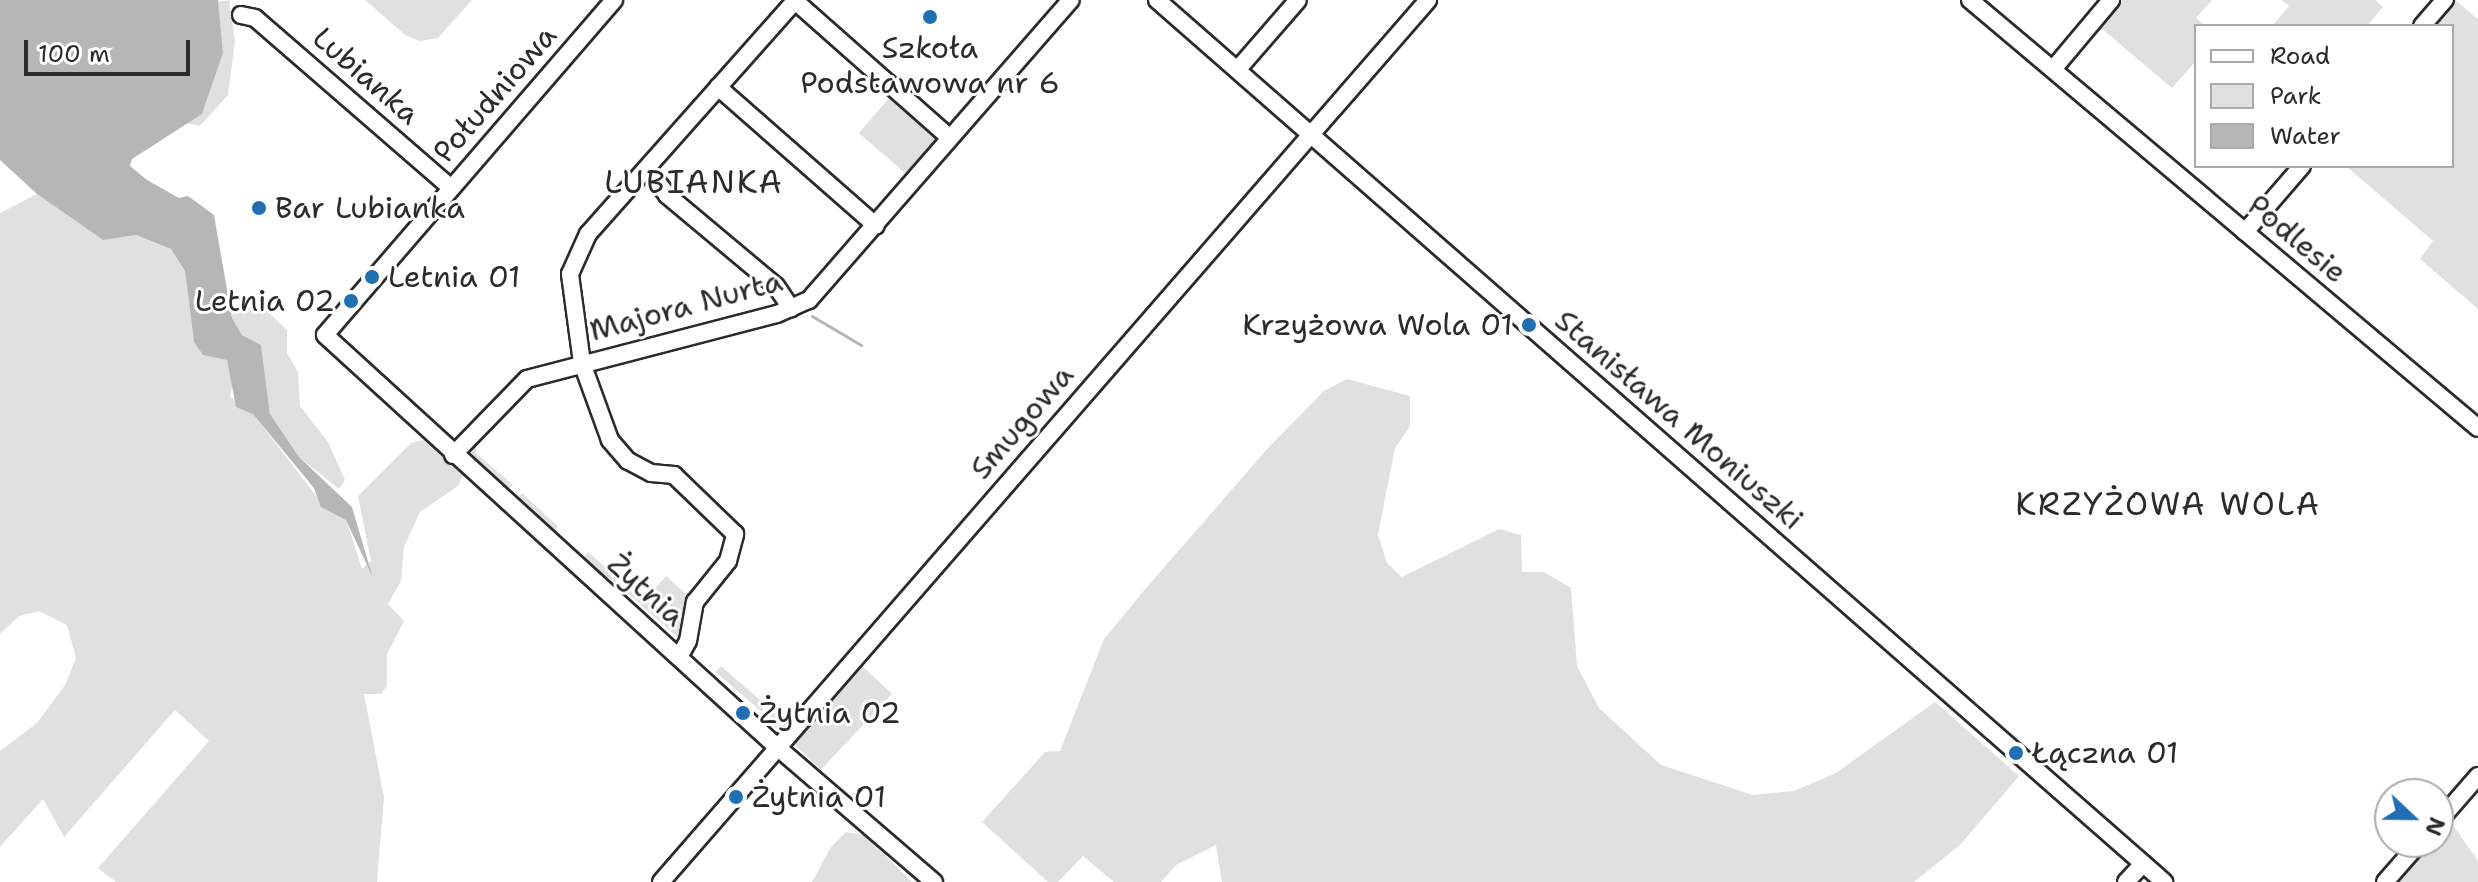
<!DOCTYPE html>
<meta charset="utf-8">
<style>
body{margin:0}
#map{position:relative;width:2478px;height:882px;overflow:hidden;background:#fff;font-family:"Shantell Sans",sans-serif}
div>[style]{position:absolute}
.green>*{inset:0;background:#e0e0e0;transform-origin:0 0}
.water>*{inset:0;background:#b6b6b6}
.stream>*{height:3px;margin:-1.5px;padding:0 1.5px;transform-origin:1.5px;border-radius:1.5px;background:#b6b6b6}
.roads{filter:drop-shadow(2px 0 #2b2b2b) drop-shadow(-2px 0 #2b2b2b) drop-shadow(0 2px #2b2b2b) drop-shadow(0 -2px #2b2b2b)}
.minor>*{height:16px;margin:-8px;padding:0 8px;transform-origin:8px;border-radius:8px;background:#fff}
.dots>*{width:22px;height:22px;translate:-50% -50%;box-sizing:border-box;border:4px solid #fff;border-radius:50%}
span{translate:-50% -50%;white-space:nowrap;text-align:center;line-height:1.15;-webkit-text-stroke:6px #fff;paint-order:stroke}
.poi-label{font-size:30px;color:#2b2b2b}
.left{translate:0 -50%;text-align:left}
.right{translate:-100% -50%;text-align:right}
.street-label{font-size:30px;color:#2b2b2b}
.neighbourhood-label{font-size:32px;color:#2b2b2b;letter-spacing:2px}
.legend{position:absolute;left:2194px;top:24px;width:260px;height:144px;box-sizing:border-box;background:#fff;border:2px solid #aaa;margin:0;padding:10px 14px;list-style:none;font-size:24px;color:#2b2b2b}
.legend li{display:flex;align-items:center;gap:16px;height:40px}
.legend b{width:40px;border:2px solid #aaa}
.north{position:absolute;left:2374px;top:778px;width:80px;height:80px;box-sizing:border-box;background:#fff;border:2px solid #aaa;border-radius:50%;rotate:112deg;font-size:22px;font-weight:700;line-height:32px;text-align:center;color:#2b2b2b}
.north::after{content:'';display:block;margin:auto;width:28px;height:36px;background:#1f6fb2;clip-path:polygon(50% 0,100% 100%,50% 72%,0 100%)}
.scale{position:absolute;left:24px;top:40px;width:166px;height:36px;box-sizing:border-box;border:4px solid #2b2b2b;border-top:0;padding-left:10px;font-size:24px;line-height:28px;white-space:nowrap;color:#2b2b2b;-webkit-text-stroke:6px #fff;paint-order:stroke}
</style>
<div id="map">
<div class="green">
<i style="clip-path:polygon(229px 0,235px 41px,228px 95px,200px 126px,186px 123px,202px 114px,223px 53px,218px 2px)"></i>
<i style="clip-path:polygon(365px 0,472px 0,438px 38px,420px 41px,405px 35px)"></i>
<i style="clip-path:polygon(2123px 0,2212px 0,2196px 18px,2205px 26px,2196px 26px,2196px 61px,2172px 88px,2101px 28px)"></i>
<i style="clip-path:polygon(2282px 0,2375px 0,2383px 7px,2367px 26px,2272px 26px,2289px 6px)"></i>
<i style="clip-path:polygon(2455px 0,2478px 19px,2478px 309px,2420px 259px,2433px 241px,2346px 166px,2452px 166px,2452px 26px,2431px 26px)"></i>
<i style="left:891px;top:96px;width:63px;height:49px;rotate:41deg"></i>
<i style="clip-path:polygon(37px 194px,103px 240px,135px 235px,171px 249px,185px 271px,194px 342px,227px 360px,233px 382px,230px 397px,253px 414px,327px 510px,346px 519px,362px 569px,371px 561px,358px 496px,411px 443px,423px 440px,463px 475px,458px 486px,420px 512px,404px 547px,401px 581px,388px 604px,404px 621px,387px 654px,387px 686px,381px 694px,364px 694px,384px 797px,377px 882px,116px 882px,98px 868px,209px 741px,175px 710px,64px 837px,43px 799px,0 847px,0 751px,37px 723px,65px 685px,76px 658px,67px 625px,39px 611px,19px 616px,0 634px,0 213px)"></i>
<i style="clip-path:polygon(261px 305px,287px 330px,287px 353px,298px 372px,300px 406px,328px 442px,345px 480px,339px 489px,299px 457px,270px 414px,261px 345px,242px 335px,232px 318px,233px 307px)"></i>
<i style="clip-path:polygon(1347px 379px,1410px 396px,1410px 426px,1395px 448px,1378px 535px,1387px 563px,1402px 577px,1499px 529px,1521px 535px,1522px 572px,1544px 572px,1571px 588px,1577px 666px,1599px 708px,1661px 765px,1753px 795px,1794px 791px,1836px 773px,1935px 702px,2019px 776px,1960px 845px,1914px 882px,1222px 882px,1216px 845px,1176px 865px,1161px 882px,1114px 882px,1083px 856px,1058px 882px,1048px 882px,982px 822px,1045px 752px,1060px 751px,1104px 639px,1141px 594px,1268px 448px,1324px 391px)"></i>
<i style="clip-path:polygon(476px 445px,476px 453px,513px 485px,507px 491px,469px 457px)"></i>
<i style="left:522px;top:493px;width:49px;height:8px;rotate:43deg"></i>
<i style="clip-path:polygon(588px 552px,622px 582px,619px 586px,582px 559px)"></i>
<i style="clip-path:polygon(666px 576px,685px 593px,684px 643px,621px 587px,623px 583px,644px 601px)"></i>
<i style="left:859px;top:663px;width:45px;height:104px;rotate:43deg"></i>
<i style="left:721px;top:666px;width:60px;height:8px;rotate:41deg"></i>
<i style="clip-path:polygon(812px 693px,779px 730px,768px 722px,764px 714px,770px 708px,793px 712px)"></i>
<i style="clip-path:polygon(2451px 822px,2478px 861px,2478px 882px,2398px 882px)"></i>
<i style="clip-path:polygon(846px 832px,864px 835px,912px 882px,812px 882px,831px 847px)"></i>
</div>
<div class="water">
<i style="clip-path:polygon(0 0,218px 0,223px 53px,202px 114px,132px 159px,130px 166px,147px 180px,179px 198px,188px 196px,214px 215px,232px 318px,242px 335px,261px 345px,270px 414px,299px 457px,352px 507px,373px 578px,346px 520px,321px 507px,314px 488px,253px 414px,236px 407px,227px 360px,203px 355px,194px 342px,185px 271px,171px 249px,136px 235px,103px 240px,37px 194px,0 160px)"></i>
</div>
<div class="stream">
<i style="left:812px;top:316px;width:57px;rotate:30.6deg"></i>
</div>
<div class="roads">
<div class="minor">
<i style="left:614px;top:0;width:442px;rotate:130.8deg"></i>
<i style="left:325px;top:335px;width:612px;rotate:42.35deg"></i>
<i style="left:777px;top:747px;width:207px;rotate:40.7deg"></i>
<i style="left:794px;top:0;width:208px;rotate:41.5deg"></i>
<i style="left:1157px;top:0;width:1339px;rotate:41.21deg"></i>
<i style="left:1970px;top:0;width:664px;rotate:40.11deg"></i>
<i style="left:241px;top:15px;width:14px;rotate:12deg"></i>
<i style="left:255px;top:18px;width:258px;rotate:40.9deg"></i>
<i style="left:2422px;top:26px;width:35px;rotate:-49deg"></i>
<i style="left:2054px;top:68px;width:89px;rotate:-50deg"></i>
<i style="left:1238px;top:69px;width:91px;rotate:-49deg"></i>
<i style="left:718px;top:87px;width:210px;rotate:41.3deg"></i>
<i style="left:647px;top:169px;width:33px;rotate:52deg"></i>
<i style="left:667px;top:195px;width:142px;rotate:39.9deg"></i>
<i style="left:776px;top:286px;width:27px;rotate:56deg"></i>
<i style="left:2245px;top:232px;width:87px;rotate:-49.2deg"></i>
<i style="left:453px;top:455px;width:106px;rotate:-45.8deg"></i>
<i style="left:527px;top:379px;width:258px;rotate:-14.6deg"></i>
<i style="left:777px;top:314px;width:35px;rotate:-24deg"></i>
<i style="left:809px;top:300px;width:398px;rotate:-48.9deg"></i>
<i style="left:679px;top:657px;width:18px;rotate:-61deg"></i>
<i style="left:688px;top:641px;width:40px;rotate:-80deg"></i>
<i style="left:695px;top:602px;width:53px;rotate:-51.2deg"></i>
<i style="left:728px;top:561px;width:28px;rotate:-75deg"></i>
<i style="left:735px;top:534px;width:85px;rotate:-136deg"></i>
<i style="left:674px;top:475px;width:23px;rotate:-175deg"></i>
<i style="left:651px;top:473px;width:26px;rotate:-152deg"></i>
<i style="left:628px;top:461px;width:28px;rotate:-131deg"></i>
<i style="left:610px;top:440px;width:82px;rotate:-110deg"></i>
<i style="left:582px;top:363px;width:90px;rotate:-97.7deg"></i>
<i style="left:570px;top:274px;width:44px;rotate:-65.8deg"></i>
<i style="left:588px;top:234px;width:312px;rotate:-48.4deg"></i>
<i style="left:2438px;top:822px;width:61px;rotate:-49deg"></i>
<i style="left:661px;top:882px;width:1169px;rotate:-48.99deg"></i>
<i style="left:2126px;top:882px;width:25px;rotate:-47deg"></i>
<i style="left:2385px;top:882px;width:53px;rotate:-48.8deg"></i>
</div>
</div>
<div class="dots">
<i style="left:930px;top:17px;background:#1f6fb2"></i>
<i style="left:259px;top:208px;background:#1f6fb2"></i>
<i style="left:372px;top:277px;background:#1f6fb2"></i>
<i style="left:351px;top:301px;background:#1f6fb2"></i>
<i style="left:1529px;top:325px;background:#1f6fb2"></i>
<i style="left:743px;top:713px;background:#1f6fb2"></i>
<i style="left:2016px;top:753px;background:#1f6fb2"></i>
<i style="left:736px;top:797px;background:#1f6fb2"></i>
</div>
<div class="poi-label">
<span style="left:930px;top:65px">Szkoła<br>Podstawowa nr 6</span>
<span class="left" style="left:275px;top:208px">Bar Lubianka</span>
<span class="left" style="left:388px;top:277px">Letnia 01</span>
<span class="right" style="left:335px;top:301px">Letnia 02</span>
<span class="right" style="left:1513px;top:325px">Krzyżowa Wola 01</span>
<span class="left" style="left:759px;top:713px">Żytnia 02</span>
<span class="left" style="left:2032px;top:753px">Łączna 01</span>
<span class="left" style="left:752px;top:797px">Żytnia 01</span>
</div>
<div class="street-label">
<span style="left:366px;top:76px;rotate:41deg">Lubianka</span>
<span style="left:495px;top:94px;rotate:-49deg">Południowa</span>
<span style="left:2297px;top:239px;rotate:40deg">Podlesie</span>
<span style="left:686px;top:306px;rotate:-15deg">Majora Nurta</span>
<span style="left:1679px;top:420px;rotate:41deg">Stanisława Moniuszki</span>
<span style="left:1022px;top:422px;rotate:-49deg">Smugowa</span>
<span style="left:646px;top:590px;rotate:42deg">Żytnia</span>
</div>
<div class="neighbourhood-label">
<span style="left:694px;top:182px">LUBIANKA</span>
<span style="left:2168px;top:504px">KRZYŻOWA WOLA</span>
</div>
<ul class="legend">
<li><b style="height:10px;background:#fff"></b>Road</li>
<li><b style="height:22px;background:#e0e0e0"></b>Park</li>
<li><b style="height:22px;background:#b6b6b6"></b>Water</li>
</ul>
<div class="north">N</div>
<div class="scale">100 m</div>
</div>
